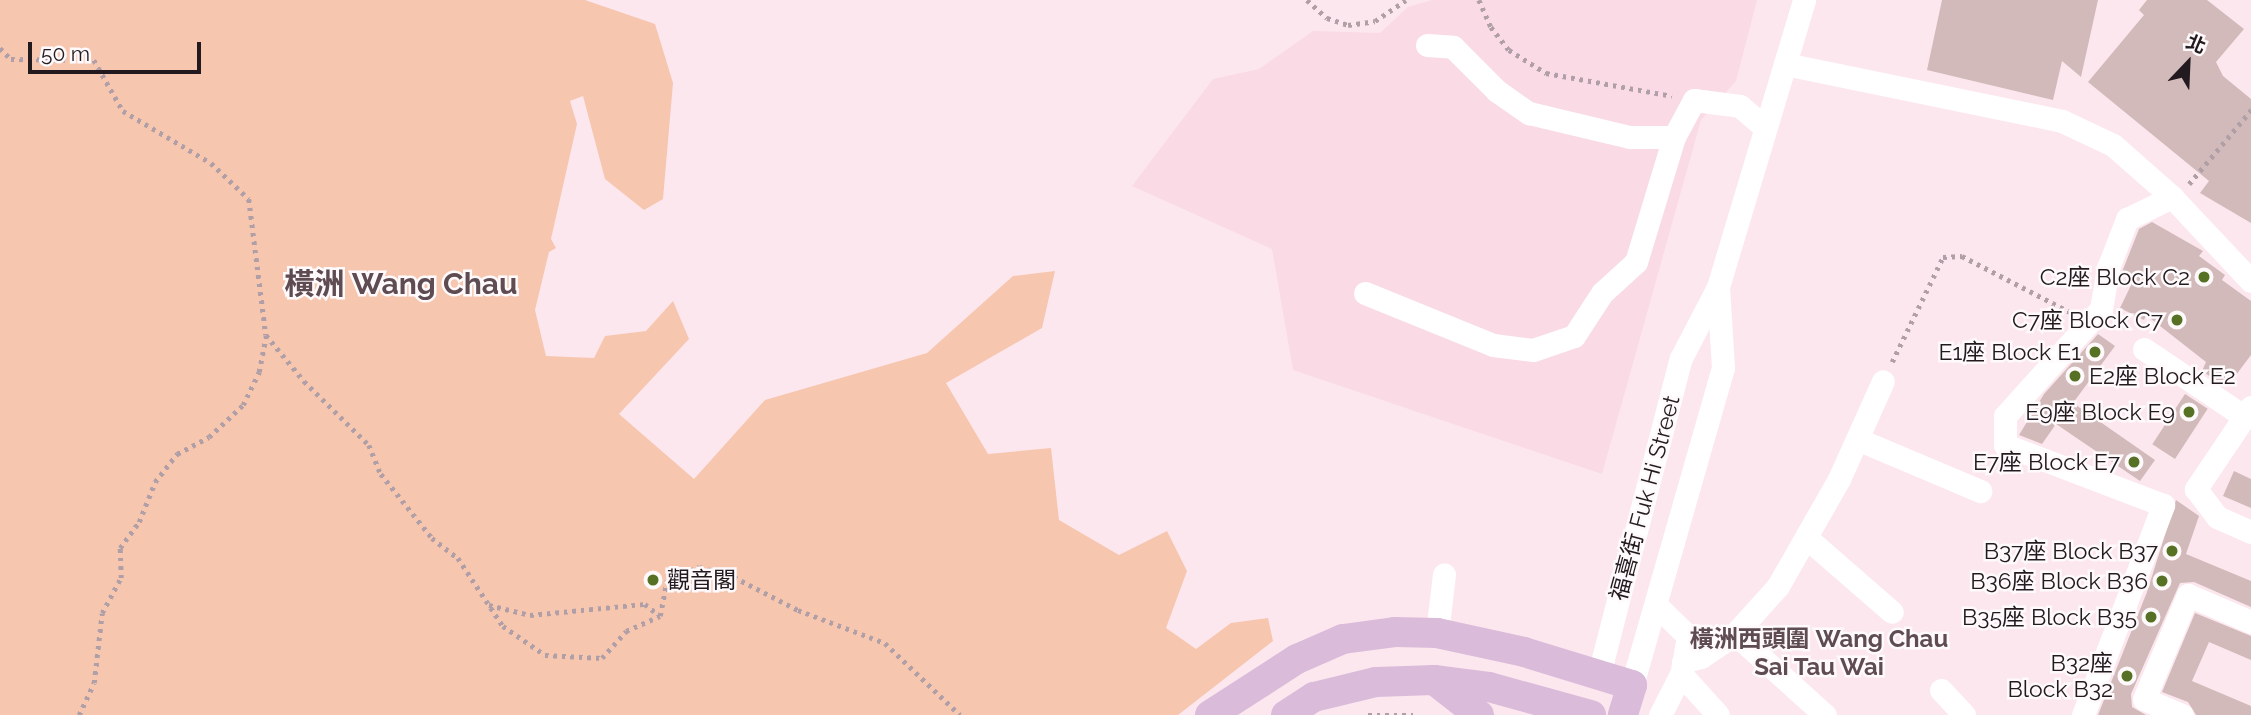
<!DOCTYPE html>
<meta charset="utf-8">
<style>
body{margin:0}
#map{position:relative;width:2251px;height:715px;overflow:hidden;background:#fde7ef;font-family:Raleway,"Noto Sans TC",sans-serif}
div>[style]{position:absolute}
.built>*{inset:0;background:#f9dae5}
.green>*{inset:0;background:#f6c6af}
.building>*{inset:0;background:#d2baba;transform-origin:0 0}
.path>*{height:4.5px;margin-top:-2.25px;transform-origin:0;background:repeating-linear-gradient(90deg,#b09fa6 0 3.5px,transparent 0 8.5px)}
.minor>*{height:23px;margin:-11.5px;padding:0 11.5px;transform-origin:11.5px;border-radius:11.5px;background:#fff}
.major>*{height:30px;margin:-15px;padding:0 15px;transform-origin:15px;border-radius:15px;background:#dabcda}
.dots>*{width:19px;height:19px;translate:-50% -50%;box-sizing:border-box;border:4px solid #fef9fb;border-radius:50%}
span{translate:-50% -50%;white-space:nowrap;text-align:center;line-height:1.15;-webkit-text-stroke:5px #fef9fb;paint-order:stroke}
.poi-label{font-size:23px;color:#221a1e}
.right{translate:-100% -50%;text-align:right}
.left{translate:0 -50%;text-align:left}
.street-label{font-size:23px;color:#221a1e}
.neighbourhood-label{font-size:24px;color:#5f4c53;font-weight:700}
.district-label{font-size:30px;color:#5f4c53;font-weight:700}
.north{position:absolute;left:2153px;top:28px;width:70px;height:70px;-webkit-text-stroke:5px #fef9fb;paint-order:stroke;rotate:23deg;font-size:19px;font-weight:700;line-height:28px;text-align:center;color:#221a1e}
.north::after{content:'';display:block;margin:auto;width:24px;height:32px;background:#221a1e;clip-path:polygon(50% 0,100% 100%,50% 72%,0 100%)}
.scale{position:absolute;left:28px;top:42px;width:173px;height:32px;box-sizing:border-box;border:4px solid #221a1e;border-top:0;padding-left:9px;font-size:21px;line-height:24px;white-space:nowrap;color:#221a1e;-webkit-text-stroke:5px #fef9fb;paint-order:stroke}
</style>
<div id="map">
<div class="built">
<i style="clip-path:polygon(1432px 0,1757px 0,1736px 81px,1701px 120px,1602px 474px,1293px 370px,1272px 249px,1132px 186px,1213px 79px,1259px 69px,1313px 31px,1380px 33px,1408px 7px)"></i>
</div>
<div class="green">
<i style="clip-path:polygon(0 0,585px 0,655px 24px,673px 83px,663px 199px,644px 210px,605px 179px,583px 96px,570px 101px,577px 124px,551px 239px,556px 248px,549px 252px,535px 310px,546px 356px,594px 358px,605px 336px,646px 331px,673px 301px,689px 339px,619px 414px,694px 479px,765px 400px,927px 353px,1013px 276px,1055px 271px,1042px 328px,946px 383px,988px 454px,1051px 448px,1059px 520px,1119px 555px,1167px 531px,1187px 571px,1166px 628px,1196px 649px,1231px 623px,1268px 618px,1273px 641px,1178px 715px,0 715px)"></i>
</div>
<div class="building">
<i style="clip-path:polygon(1942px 0,2098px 0,2081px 77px,2062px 61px,2053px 100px,1927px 70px)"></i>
<i style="clip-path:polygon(2147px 0,2207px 0,2244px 29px,2216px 62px,2223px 76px,2251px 99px,2251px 223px,2200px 193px,2209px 181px,2088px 82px,2144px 15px,2139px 10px)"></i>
<i style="clip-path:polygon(2152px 222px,2203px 251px,2199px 256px,2225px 275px,2222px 280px,2251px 301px,2251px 355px,2230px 383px,2224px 386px,2202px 371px,2206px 362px,2146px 315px,2144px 320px,2120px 308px,2134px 279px,2122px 272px,2139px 229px)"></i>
<i style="clip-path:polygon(2098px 334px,2115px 346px,2073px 403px,2155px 460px,2140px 481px,2056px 424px,2042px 444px,2019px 435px,2044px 394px)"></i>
<i style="left:2185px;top:394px;width:27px;height:60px;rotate:33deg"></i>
<i style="clip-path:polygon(2234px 471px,2251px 479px,2251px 508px,2223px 496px)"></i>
<i style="clip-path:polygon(2176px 500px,2199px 516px,2186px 554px,2251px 581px,2251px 607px,2194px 582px,2180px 583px,2131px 694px,2132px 707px,2146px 715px,2098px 715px,2147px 592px)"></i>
<i style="clip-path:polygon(2195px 613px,2251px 636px,2251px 660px,2209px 642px,2192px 681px,2251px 706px,2251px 715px,2196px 715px,2188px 702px,2162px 692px)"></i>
</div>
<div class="path">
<i style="left:1307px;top:0;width:27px;rotate:42deg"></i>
<i style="left:1327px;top:18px;width:22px;rotate:18deg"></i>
<i style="left:1348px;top:25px;width:27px;rotate:-8deg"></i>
<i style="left:1375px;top:21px;width:37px;rotate:-34deg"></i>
<i style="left:1479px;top:0;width:30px;rotate:66deg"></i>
<i style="left:1491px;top:27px;width:29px;rotate:52deg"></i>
<i style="left:1509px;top:50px;width:44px;rotate:31.9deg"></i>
<i style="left:1546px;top:73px;width:128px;rotate:10.3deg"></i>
<i style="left:0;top:48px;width:16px;rotate:45deg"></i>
<i style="left:11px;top:59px;width:83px;rotate:0.7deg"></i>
<i style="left:94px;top:60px;width:59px;rotate:60.4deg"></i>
<i style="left:123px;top:111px;width:102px;rotate:30.6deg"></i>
<i style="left:211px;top:163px;width:52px;rotate:43.5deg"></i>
<i style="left:249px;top:199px;width:137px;rotate:82.9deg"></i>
<i style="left:266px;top:335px;width:60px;rotate:50.4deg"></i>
<i style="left:304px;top:381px;width:91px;rotate:44.6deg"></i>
<i style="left:369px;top:445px;width:31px;rotate:68deg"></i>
<i style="left:381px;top:474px;width:82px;rotate:51.4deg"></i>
<i style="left:432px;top:538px;width:33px;rotate:38deg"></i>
<i style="left:458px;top:558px;width:82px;rotate:56.5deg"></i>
<i style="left:503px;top:626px;width:51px;rotate:34.6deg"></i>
<i style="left:545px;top:655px;width:57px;rotate:3deg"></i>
<i style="left:602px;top:658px;width:36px;rotate:-48deg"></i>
<i style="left:626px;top:631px;width:37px;rotate:-24deg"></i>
<i style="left:660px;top:616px;width:36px;rotate:-79deg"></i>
<i style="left:667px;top:581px;width:35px;rotate:-24deg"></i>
<i style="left:699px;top:567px;width:36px;rotate:16deg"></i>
<i style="left:734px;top:577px;width:72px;rotate:27.3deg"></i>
<i style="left:798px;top:610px;width:93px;rotate:20.8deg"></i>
<i style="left:885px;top:643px;width:104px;rotate:43.8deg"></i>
<i style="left:2189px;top:184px;width:97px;rotate:-50deg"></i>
<i style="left:1892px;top:362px;width:117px;rotate:-64.1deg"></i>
<i style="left:1943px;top:257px;width:19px;rotate:-3deg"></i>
<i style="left:1962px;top:256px;width:122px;rotate:27.4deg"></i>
<i style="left:489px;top:605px;width:42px;rotate:13.7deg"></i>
<i style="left:530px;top:615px;width:116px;rotate:-5.5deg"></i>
<i style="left:645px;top:604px;width:19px;rotate:39deg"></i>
<i style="left:79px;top:715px;width:35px;rotate:-65deg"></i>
<i style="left:94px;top:683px;width:70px;rotate:-83.5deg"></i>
<i style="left:102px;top:613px;width:40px;rotate:-62deg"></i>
<i style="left:121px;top:578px;width:30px;rotate:-92deg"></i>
<i style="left:120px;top:548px;width:32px;rotate:-54deg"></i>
<i style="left:139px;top:522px;width:43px;rotate:-68.2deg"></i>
<i style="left:155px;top:482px;width:36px;rotate:-52deg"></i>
<i style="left:177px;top:454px;width:36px;rotate:-28deg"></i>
<i style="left:209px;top:437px;width:47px;rotate:-43.3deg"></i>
<i style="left:243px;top:405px;width:37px;rotate:-64deg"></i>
<i style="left:259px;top:372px;width:37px;rotate:-79deg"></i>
<i style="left:1368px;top:715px;width:45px"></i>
</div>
<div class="minor">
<i style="left:1427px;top:45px;width:26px;rotate:4deg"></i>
<i style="left:1453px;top:47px;width:62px;rotate:45deg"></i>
<i style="left:1497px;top:91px;width:39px;rotate:35deg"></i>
<i style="left:1529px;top:113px;width:104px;rotate:13.4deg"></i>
<i style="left:1630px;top:137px;width:44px"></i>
<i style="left:1785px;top:64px;width:283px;rotate:11.6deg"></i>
<i style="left:2062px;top:121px;width:56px;rotate:25.2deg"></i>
<i style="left:2113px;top:145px;width:79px;rotate:41.4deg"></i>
<i style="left:2172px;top:197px;width:115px;rotate:46.8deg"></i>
<i style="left:1365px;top:293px;width:138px;rotate:22.1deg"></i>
<i style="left:1493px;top:345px;width:40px;rotate:7.1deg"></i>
<i style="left:1533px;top:350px;width:43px;rotate:-18.9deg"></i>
<i style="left:1574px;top:336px;width:51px;rotate:-56.9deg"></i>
<i style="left:1602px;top:293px;width:46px;rotate:-42.4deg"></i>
<i style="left:1636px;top:262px;width:131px;rotate:-73.1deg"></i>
<i style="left:1674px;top:137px;width:42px;rotate:-61.6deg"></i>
<i style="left:1694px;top:100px;width:46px;rotate:7.4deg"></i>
<i style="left:1740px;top:106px;width:33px;rotate:41deg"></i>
<i style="left:2144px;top:349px;width:122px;rotate:34deg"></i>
<i style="left:2251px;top:407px;width:99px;rotate:123.9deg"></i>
<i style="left:2196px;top:489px;width:35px;rotate:53deg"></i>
<i style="left:2217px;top:517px;width:37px;rotate:24deg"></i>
<i style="left:1857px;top:439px;width:134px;rotate:22.9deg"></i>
<i style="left:1808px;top:539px;width:111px;rotate:41deg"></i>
<i style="left:1657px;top:606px;width:43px;rotate:44.1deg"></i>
<i style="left:1688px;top:636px;width:39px;rotate:100deg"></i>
<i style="left:1681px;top:674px;width:46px;rotate:117.1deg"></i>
<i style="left:1437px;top:633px;width:59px;rotate:-83.2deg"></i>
<i style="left:1735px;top:634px;width:121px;rotate:42deg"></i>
<i style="left:1683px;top:662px;width:19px;rotate:-16deg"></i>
<i style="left:1701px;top:657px;width:41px;rotate:-34.1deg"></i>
<i style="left:1735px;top:634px;width:64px;rotate:-48.1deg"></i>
<i style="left:1778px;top:586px;width:123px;rotate:-60.3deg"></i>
<i style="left:1839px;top:479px;width:107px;rotate:-65.8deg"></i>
<i style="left:1599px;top:674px;width:326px;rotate:-75.5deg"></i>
<i style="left:1681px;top:358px;width:80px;rotate:-62.5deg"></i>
<i style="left:1718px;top:287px;width:300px;rotate:-73.3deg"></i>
<i style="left:1681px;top:674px;width:55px;rotate:47.9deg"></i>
<i style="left:1632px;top:685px;width:330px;rotate:-74deg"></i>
<i style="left:1723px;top:368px;width:81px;rotate:-93.5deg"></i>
<i style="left:1941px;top:690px;width:34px;rotate:47deg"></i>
<i style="left:2083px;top:715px;width:225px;rotate:-69.1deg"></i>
<i style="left:2163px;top:505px;width:169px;rotate:-159.2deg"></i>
<i style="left:2005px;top:445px;width:29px;rotate:-90deg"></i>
<i style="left:2005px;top:416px;width:144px;rotate:-48.1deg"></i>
<i style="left:2101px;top:309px;width:42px;rotate:-80.3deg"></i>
<i style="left:2108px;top:268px;width:53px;rotate:-68.8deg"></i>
<i style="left:2127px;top:219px;width:50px;rotate:-26.1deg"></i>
<i style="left:2182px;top:715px;width:41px;rotate:-157.2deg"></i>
<i style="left:2144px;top:699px;width:113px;rotate:-67.1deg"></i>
<i style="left:2188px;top:595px;width:69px;rotate:23.2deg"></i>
</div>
<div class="major">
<i style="left:1434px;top:680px;width:57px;rotate:37.9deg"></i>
<i style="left:1210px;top:715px;width:103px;rotate:-32.8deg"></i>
<i style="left:1297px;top:659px;width:50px;rotate:-23.5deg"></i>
<i style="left:1343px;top:639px;width:52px;rotate:-7.7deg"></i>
<i style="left:1395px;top:632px;width:42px;rotate:1.4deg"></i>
<i style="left:1437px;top:633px;width:89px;rotate:12.3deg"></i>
<i style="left:1524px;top:652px;width:113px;rotate:17deg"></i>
<i style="left:1632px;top:685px;width:31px;rotate:107deg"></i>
<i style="left:1286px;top:715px;width:33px;rotate:-33deg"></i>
<i style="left:1314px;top:697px;width:64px;rotate:-13.6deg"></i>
<i style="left:1376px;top:682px;width:58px;rotate:-2deg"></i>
<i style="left:1434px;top:680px;width:55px;rotate:7.3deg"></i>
<i style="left:1489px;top:687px;width:106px;rotate:15.4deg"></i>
</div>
<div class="dots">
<i style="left:2204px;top:277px;background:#567124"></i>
<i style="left:2177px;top:320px;background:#567124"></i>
<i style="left:2095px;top:352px;background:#567124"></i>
<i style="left:2075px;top:376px;background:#567124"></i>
<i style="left:2189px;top:412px;background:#567124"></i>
<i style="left:2134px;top:462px;background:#567124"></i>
<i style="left:2172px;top:551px;background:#567124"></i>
<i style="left:653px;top:580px;background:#567124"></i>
<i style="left:2162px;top:581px;background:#567124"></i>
<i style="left:2151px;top:617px;background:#567124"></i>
<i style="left:2127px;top:676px;background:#567124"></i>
</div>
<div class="poi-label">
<span class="right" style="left:2190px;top:277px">C2座 Block C2</span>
<span class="right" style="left:2163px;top:320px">C7座 Block C7</span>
<span class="right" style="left:2081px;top:352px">E1座 Block E1</span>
<span class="left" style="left:2089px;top:376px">E2座 Block E2</span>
<span class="right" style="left:2175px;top:412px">E9座 Block E9</span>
<span class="right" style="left:2120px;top:462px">E7座 Block E7</span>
<span class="right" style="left:2158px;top:551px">B37座 Block B37</span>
<span class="left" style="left:667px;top:580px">觀音閣</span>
<span class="right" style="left:2148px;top:581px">B36座 Block B36</span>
<span class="right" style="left:2137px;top:617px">B35座 Block B35</span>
<span class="right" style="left:2113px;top:676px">B32座<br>Block B32</span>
</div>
<div class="street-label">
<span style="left:1645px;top:498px;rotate:-75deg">福喜街 Fuk Hi Street</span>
</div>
<div class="neighbourhood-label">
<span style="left:1819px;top:653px">橫洲西頭圍 Wang Chau<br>Sai Tau Wai</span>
</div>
<div class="district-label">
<span style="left:401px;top:284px">橫洲 Wang Chau</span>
</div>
<div class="north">北</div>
<div class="scale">50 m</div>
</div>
